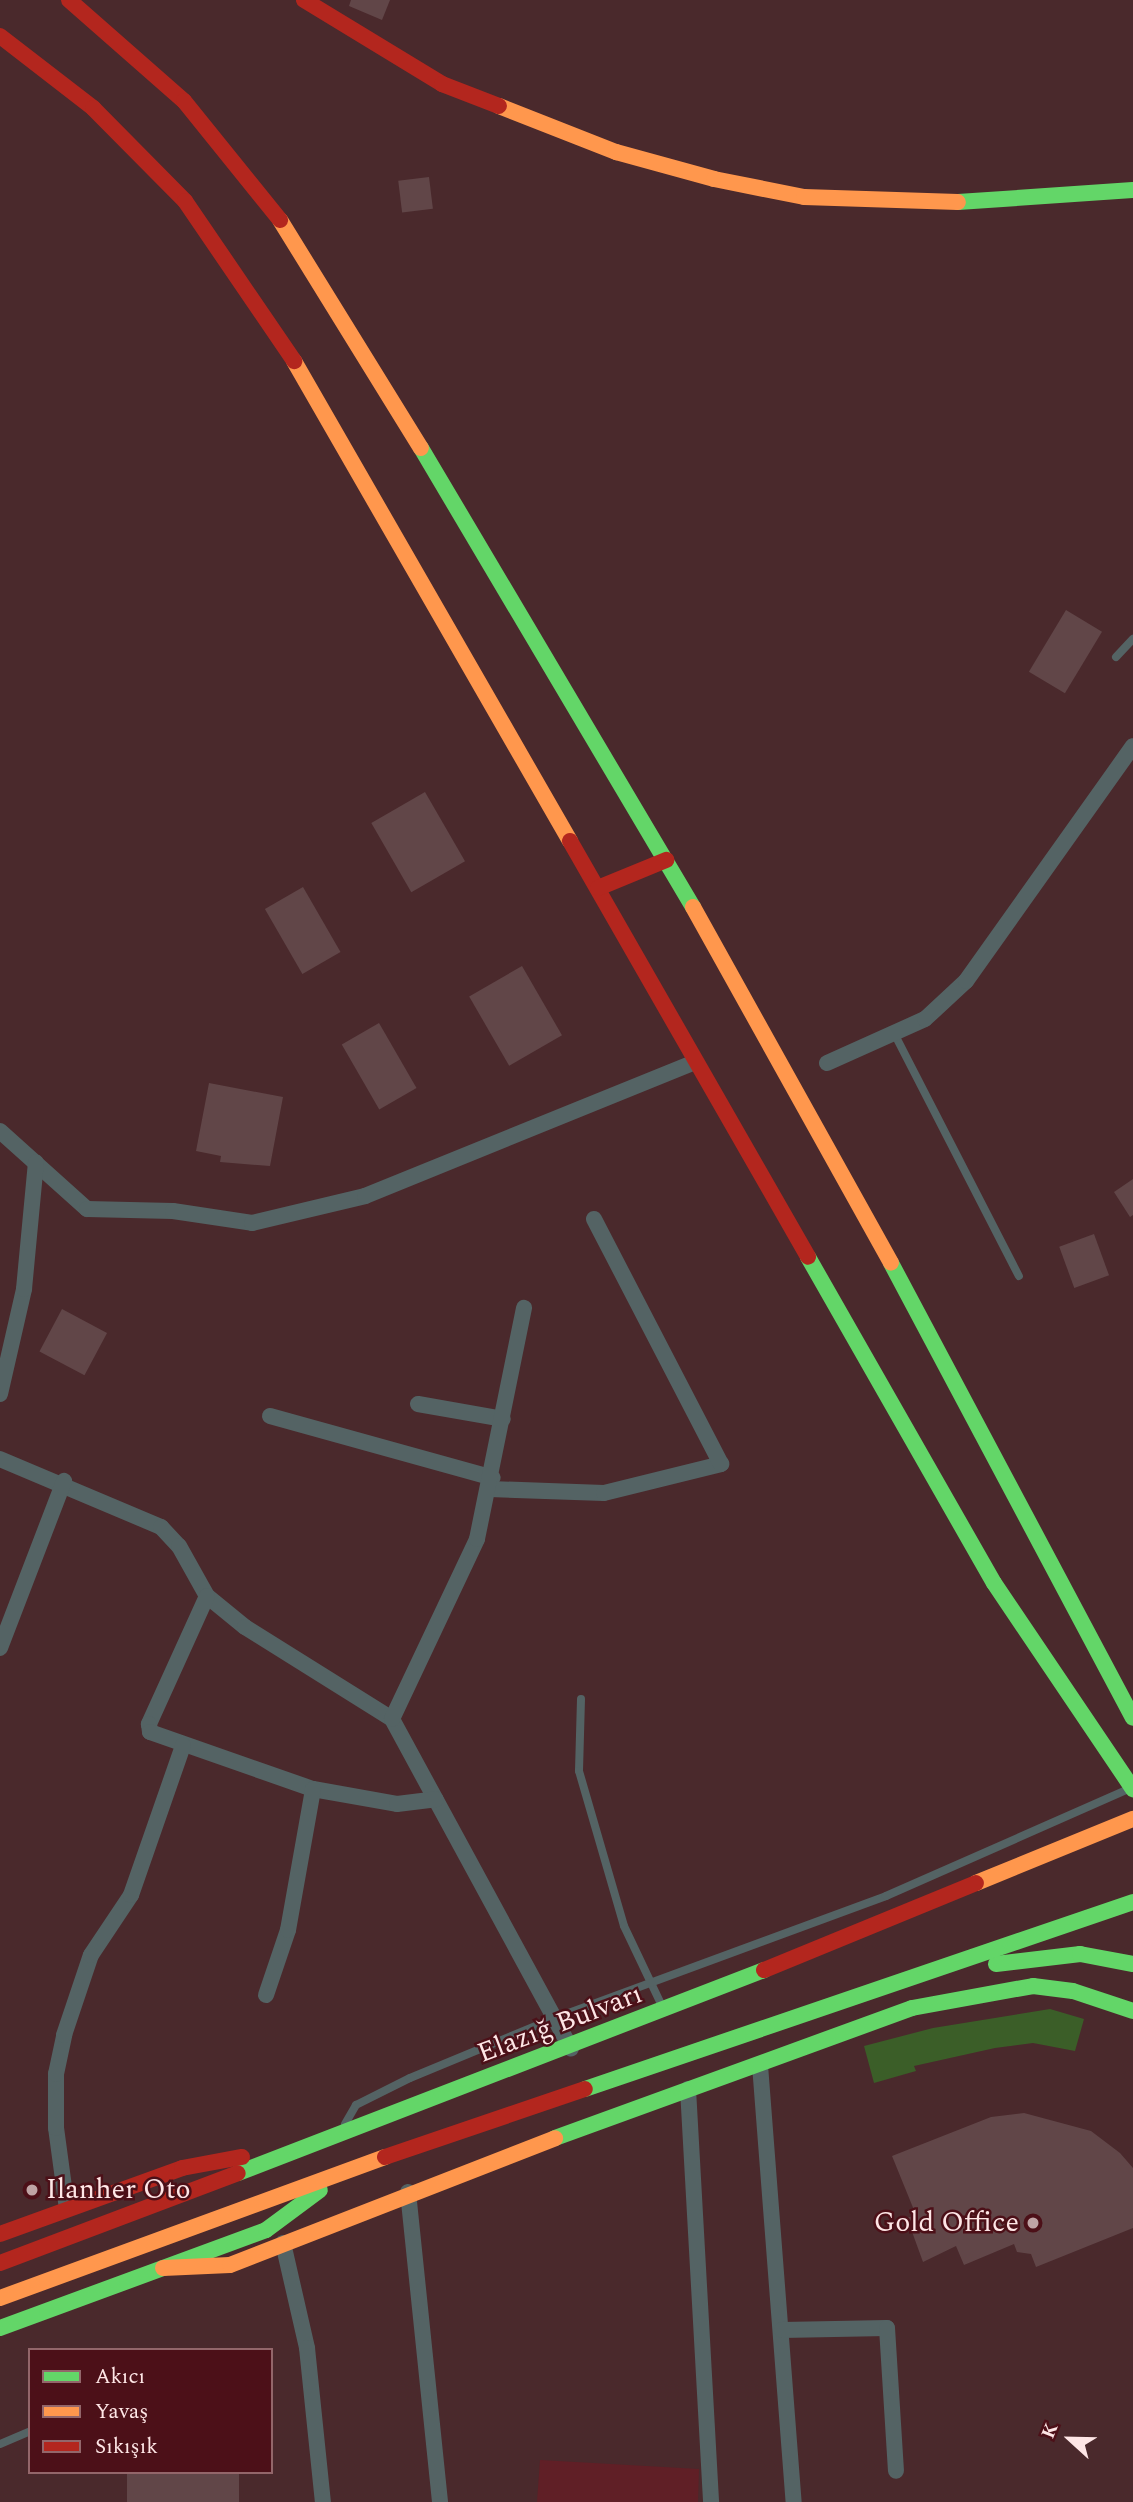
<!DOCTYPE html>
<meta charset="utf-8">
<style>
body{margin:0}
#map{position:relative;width:1133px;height:2502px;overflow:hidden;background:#4a292c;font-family:Spectral,serif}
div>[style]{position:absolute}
.built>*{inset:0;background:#601f26}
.green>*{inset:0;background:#3b5e28}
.building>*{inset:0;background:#614648;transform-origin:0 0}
.lane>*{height:8px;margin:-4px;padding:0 4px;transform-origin:4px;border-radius:4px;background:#546364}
.street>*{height:16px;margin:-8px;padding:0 8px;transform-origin:8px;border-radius:8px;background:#546364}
.fast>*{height:16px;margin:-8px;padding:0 8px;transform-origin:8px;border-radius:8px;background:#63d668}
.slow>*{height:16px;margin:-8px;padding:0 8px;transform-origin:8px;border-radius:8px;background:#ff974d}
.jam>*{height:16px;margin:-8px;padding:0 8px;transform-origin:8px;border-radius:8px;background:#b3261e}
.dots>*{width:19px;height:19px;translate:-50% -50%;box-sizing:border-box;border:4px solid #4c1018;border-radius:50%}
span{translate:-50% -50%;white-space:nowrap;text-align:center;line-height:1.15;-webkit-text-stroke:5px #4c1018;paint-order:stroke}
.street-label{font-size:28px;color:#fee6e6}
.poi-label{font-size:28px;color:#fee6e6}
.left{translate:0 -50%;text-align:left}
.right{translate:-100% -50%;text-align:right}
.legend{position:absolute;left:28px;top:2348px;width:245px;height:126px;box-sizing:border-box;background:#4c1018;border:2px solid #93666a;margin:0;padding:9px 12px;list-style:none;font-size:21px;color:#fee6e6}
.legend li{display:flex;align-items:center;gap:14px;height:35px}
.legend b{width:35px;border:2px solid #93666a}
.north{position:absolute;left:1035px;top:2404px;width:70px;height:70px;-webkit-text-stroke:5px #4c1018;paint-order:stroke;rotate:292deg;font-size:19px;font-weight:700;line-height:28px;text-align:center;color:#fee6e6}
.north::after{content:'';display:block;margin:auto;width:24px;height:32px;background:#fee6e6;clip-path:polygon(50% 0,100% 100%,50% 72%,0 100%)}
</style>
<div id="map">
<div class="built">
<i style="clip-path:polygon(540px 2460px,699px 2469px,698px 2502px,537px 2502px)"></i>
</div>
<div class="green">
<i style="clip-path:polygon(1050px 2009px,1084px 2019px,1075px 2051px,1033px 2043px,995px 2048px,914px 2066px,916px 2071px,874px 2083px,864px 2046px,933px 2028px)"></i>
</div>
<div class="building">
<i style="clip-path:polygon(351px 0,390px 0,382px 20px,349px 6px)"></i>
<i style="left:429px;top:177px;width:32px;height:31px;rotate:83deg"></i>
<i style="left:1066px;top:610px;width:42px;height:72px;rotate:31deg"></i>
<i style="left:425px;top:792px;width:80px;height:62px;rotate:60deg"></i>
<i style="left:303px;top:887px;width:75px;height:44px;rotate:60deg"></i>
<i style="left:522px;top:966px;width:80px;height:61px;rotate:60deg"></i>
<i style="left:379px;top:1023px;width:75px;height:43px;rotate:60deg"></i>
<i style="clip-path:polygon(209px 1083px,283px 1097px,270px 1166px,220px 1162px,221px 1156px,196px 1151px)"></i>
<i style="clip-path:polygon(1133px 1179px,1133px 1215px,1130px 1217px,1114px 1192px)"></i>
<i style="left:1094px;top:1234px;width:44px;height:37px;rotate:70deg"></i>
<i style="left:62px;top:1309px;width:51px;height:48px;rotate:28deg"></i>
<i style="clip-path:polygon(1024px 2113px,1091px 2131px,1120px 2153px,1133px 2168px,1133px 2228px,1036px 2267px,1031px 2254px,1017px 2252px,1014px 2244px,964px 2265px,956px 2246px,923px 2262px,907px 2218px,916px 2215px,892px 2156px,991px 2117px)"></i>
<i style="left:127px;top:2472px;width:112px;height:30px"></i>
</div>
<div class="lane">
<i style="left:1116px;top:657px;width:25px;rotate:-47deg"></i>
<i style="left:895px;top:1035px;width:271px;rotate:62.8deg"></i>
<i style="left:581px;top:1699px;width:72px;rotate:91.6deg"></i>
<i style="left:579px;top:1771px;width:161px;rotate:73.8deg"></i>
<i style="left:624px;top:1926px;width:89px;rotate:64.6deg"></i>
<i style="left:345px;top:2124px;width:22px;rotate:-60deg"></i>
<i style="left:356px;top:2105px;width:60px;rotate:-26.6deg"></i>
<i style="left:410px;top:2078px;width:157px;rotate:-22.5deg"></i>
<i style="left:555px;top:2018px;width:353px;rotate:-20.2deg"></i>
<i style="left:886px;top:1896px;width:266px;rotate:-23.8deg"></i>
<i style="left:0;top:2444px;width:33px;rotate:-23deg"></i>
</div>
<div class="street">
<i style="left:827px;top:1063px;width:107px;rotate:-24.2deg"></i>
<i style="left:925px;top:1019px;width:56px;rotate:-42.8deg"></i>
<i style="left:966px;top:981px;width:288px;rotate:-54.6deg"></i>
<i style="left:0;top:1131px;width:117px;rotate:41.9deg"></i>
<i style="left:87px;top:1209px;width:86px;rotate:1.3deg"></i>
<i style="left:173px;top:1211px;width:80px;rotate:8.6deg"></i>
<i style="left:252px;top:1223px;width:116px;rotate:-13.4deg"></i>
<i style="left:365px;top:1196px;width:356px;rotate:-22.1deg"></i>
<i style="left:0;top:1394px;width:108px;rotate:-77.1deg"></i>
<i style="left:24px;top:1289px;width:127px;rotate:-84.6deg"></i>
<i style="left:418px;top:1404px;width:86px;rotate:10deg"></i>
<i style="left:270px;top:1416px;width:231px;rotate:15.5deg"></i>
<i style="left:0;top:1459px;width:175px;rotate:22.9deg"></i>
<i style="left:161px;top:1527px;width:26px;rotate:47deg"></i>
<i style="left:179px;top:1546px;width:57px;rotate:60.8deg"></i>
<i style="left:207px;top:1596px;width:49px;rotate:39.2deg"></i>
<i style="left:245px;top:1627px;width:173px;rotate:32deg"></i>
<i style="left:392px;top:1719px;width:375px;rotate:61.5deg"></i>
<i style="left:490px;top:1489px;width:114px;rotate:2deg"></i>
<i style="left:604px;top:1493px;width:121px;rotate:-13.9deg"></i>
<i style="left:721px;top:1464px;width:276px;rotate:-117.4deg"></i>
<i style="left:207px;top:1596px;width:141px;rotate:114.4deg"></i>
<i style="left:149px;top:1724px;width:8px;rotate:83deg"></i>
<i style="left:150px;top:1732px;width:173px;rotate:19.3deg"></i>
<i style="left:313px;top:1789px;width:85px;rotate:10.1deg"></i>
<i style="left:397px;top:1804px;width:39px;rotate:-7deg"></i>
<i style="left:0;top:1648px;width:179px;rotate:-69deg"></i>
<i style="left:392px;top:1719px;width:199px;rotate:-64.7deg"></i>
<i style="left:477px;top:1539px;width:236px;rotate:-78.5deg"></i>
<i style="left:266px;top:1995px;width:69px;rotate:-71.3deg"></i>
<i style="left:288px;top:1930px;width:143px;rotate:-79.9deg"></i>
<i style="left:760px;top:2065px;width:438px;rotate:85.6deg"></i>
<i style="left:688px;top:2089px;width:414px;rotate:86.8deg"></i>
<i style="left:408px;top:2192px;width:312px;rotate:84.1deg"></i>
<i style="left:67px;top:2209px;width:82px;rotate:-97.7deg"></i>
<i style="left:56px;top:2128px;width:54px;rotate:-90deg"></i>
<i style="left:56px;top:2074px;width:40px;rotate:-78deg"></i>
<i style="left:64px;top:2035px;width:84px;rotate:-71.4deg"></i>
<i style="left:91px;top:1955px;width:72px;rotate:-56.3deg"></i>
<i style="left:131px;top:1895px;width:158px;rotate:-70.8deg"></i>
<i style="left:283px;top:2243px;width:108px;rotate:77.1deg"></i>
<i style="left:307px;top:2348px;width:155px;rotate:84.1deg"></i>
<i style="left:782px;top:2330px;width:105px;rotate:-1.1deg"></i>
<i style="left:887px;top:2328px;width:143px;rotate:86.4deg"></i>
</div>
<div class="fast">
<i style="left:958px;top:202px;width:175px;rotate:-3.9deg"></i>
<i style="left:421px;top:448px;width:534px;rotate:59.35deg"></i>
<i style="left:808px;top:1257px;width:375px;rotate:60.3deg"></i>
<i style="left:994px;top:1583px;width:249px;rotate:56deg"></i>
<i style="left:891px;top:1263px;width:515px;rotate:61.99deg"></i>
<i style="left:996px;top:1964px;width:85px;rotate:-6.8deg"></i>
<i style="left:1080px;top:1954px;width:54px;rotate:10.7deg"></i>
<i style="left:585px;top:2089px;width:579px;rotate:-18.84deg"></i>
<i style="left:555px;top:2138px;width:380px;rotate:-20deg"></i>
<i style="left:912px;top:2008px;width:123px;rotate:-10.3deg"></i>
<i style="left:1033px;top:1986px;width:40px;rotate:7.1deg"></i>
<i style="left:1073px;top:1991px;width:63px;rotate:18.4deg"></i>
<i style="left:238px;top:2173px;width:564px;rotate:-21.1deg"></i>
<i style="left:0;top:2328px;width:283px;rotate:-20.2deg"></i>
<i style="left:266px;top:2230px;width:67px;rotate:-36.5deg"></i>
</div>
<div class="slow">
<i style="left:499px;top:106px;width:126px;rotate:21.5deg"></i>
<i style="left:616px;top:152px;width:102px;rotate:15.4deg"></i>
<i style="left:714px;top:179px;width:92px;rotate:11.3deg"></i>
<i style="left:804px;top:197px;width:154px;rotate:1.9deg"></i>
<i style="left:280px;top:220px;width:268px;rotate:58.3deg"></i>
<i style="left:294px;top:361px;width:554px;rotate:60.1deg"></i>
<i style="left:693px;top:907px;width:407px;rotate:60.9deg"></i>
<i style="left:976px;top:1883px;width:170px;rotate:-22.2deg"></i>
<i style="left:163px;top:2268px;width:67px;rotate:-2.6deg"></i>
<i style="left:230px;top:2265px;width:349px;rotate:-21.3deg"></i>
<i style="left:0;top:2298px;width:410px;rotate:-20.1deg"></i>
</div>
<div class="jam">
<i style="left:69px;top:0;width:153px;rotate:41.3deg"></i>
<i style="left:184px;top:101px;width:153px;rotate:51.1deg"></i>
<i style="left:304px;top:0;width:162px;rotate:31.3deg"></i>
<i style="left:442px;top:84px;width:61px;rotate:21.1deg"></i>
<i style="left:0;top:36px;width:118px;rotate:37.7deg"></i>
<i style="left:93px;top:108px;width:131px;rotate:45.3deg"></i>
<i style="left:185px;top:201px;width:194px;rotate:55.7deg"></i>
<i style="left:570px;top:841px;width:479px;rotate:60.2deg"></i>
<i style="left:598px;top:888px;width:74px;rotate:-22.4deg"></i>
<i style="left:764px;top:1970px;width:229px;rotate:-22.3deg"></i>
<i style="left:385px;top:2157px;width:211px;rotate:-18.8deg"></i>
<i style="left:0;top:2234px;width:194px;rotate:-19.9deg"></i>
<i style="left:182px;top:2168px;width:61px;rotate:-10.4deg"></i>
<i style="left:0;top:2263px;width:254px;rotate:-20.7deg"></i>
</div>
<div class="dots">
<i style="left:32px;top:2190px;background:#bfa4a5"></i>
<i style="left:1033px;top:2223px;background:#bfa4a5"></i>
</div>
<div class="street-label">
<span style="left:560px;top:2024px;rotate:-21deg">Elazığ Bulvarı</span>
</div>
<div class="poi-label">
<span class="left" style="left:46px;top:2190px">Ilanher Oto</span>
<span class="right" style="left:1019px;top:2223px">Gold Office</span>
</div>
<ul class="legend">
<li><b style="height:9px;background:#63d668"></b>Akıcı</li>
<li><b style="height:9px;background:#ff974d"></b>Yavaş</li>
<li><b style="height:9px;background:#b3261e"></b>Sıkışık</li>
</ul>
<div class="north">K</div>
</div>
